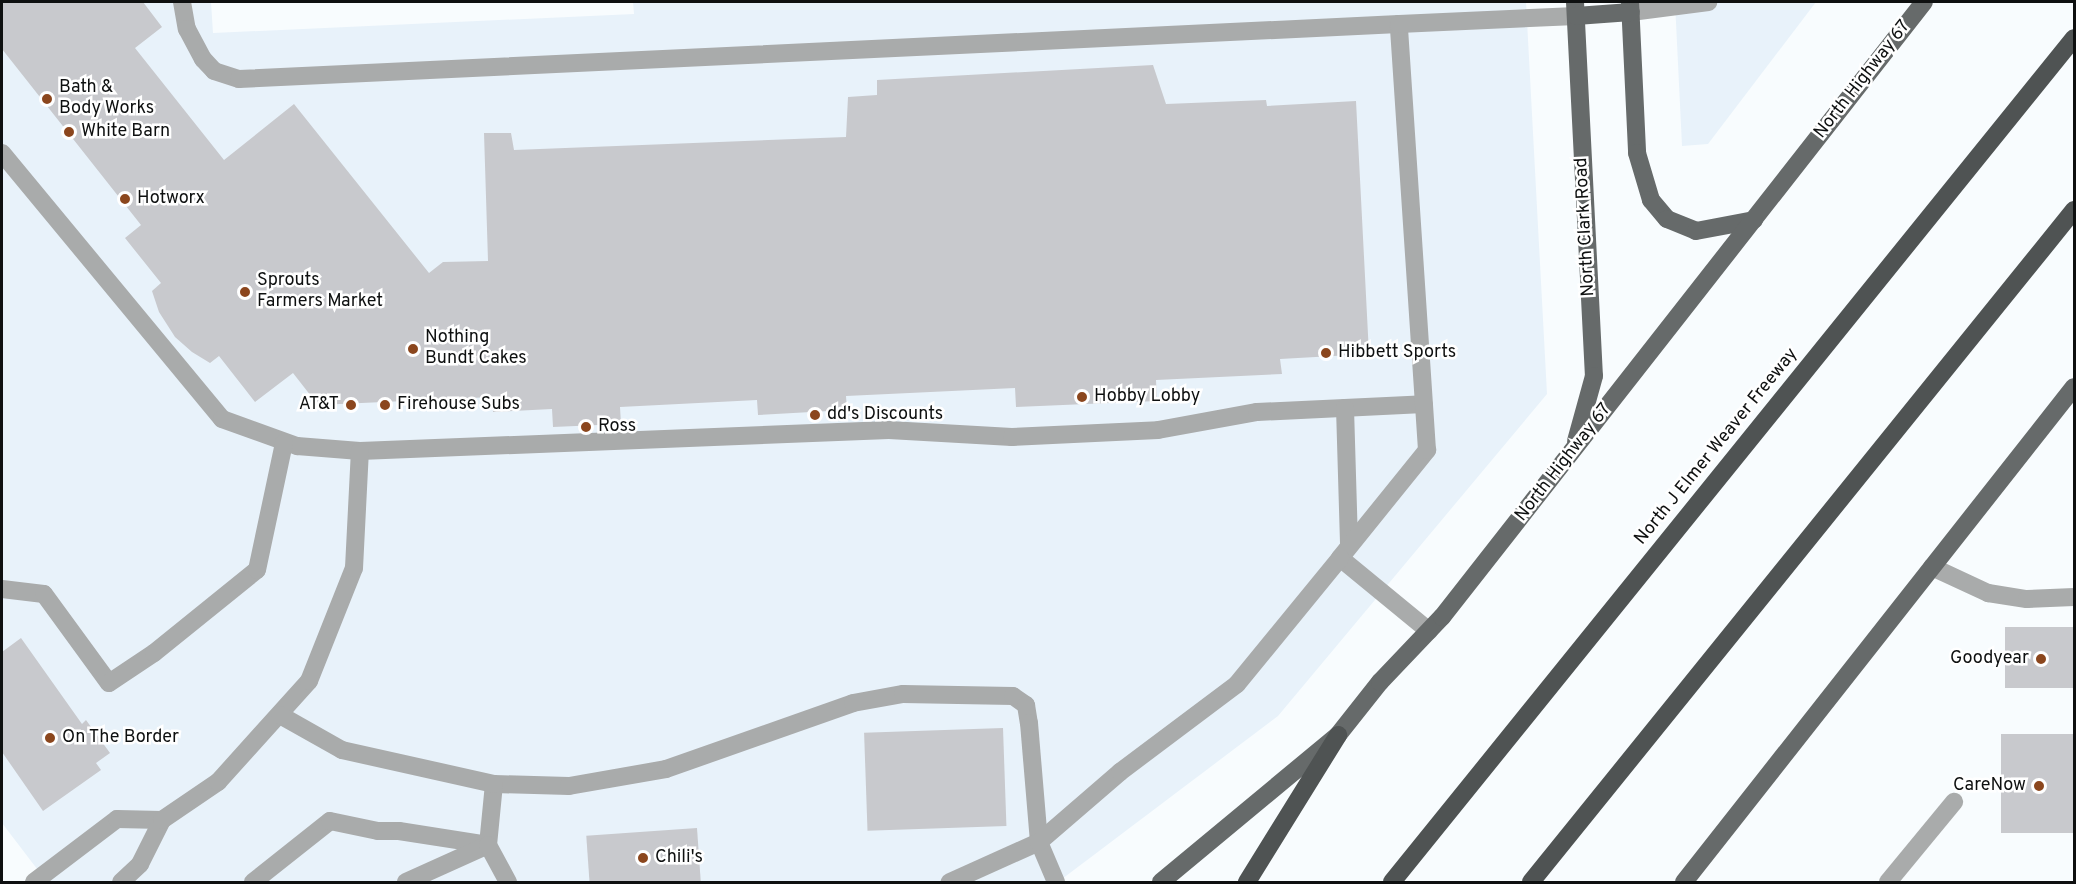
<!DOCTYPE html>
<style>
body{margin:0}
#map{position:relative;width:2076px;height:884px;overflow:hidden;background:#f8fcfe;font-family:Overpass,sans-serif}
div>[style]{position:absolute}
.built>*{inset:0;background:#e8f2fa}
.building>*{inset:0;background:#c8c9cd;transform-origin:0 0}
.minor>*{height:18px;margin:-9px;padding:0 9px;transform-origin:9px;border-radius:9px;background:#a9abab}
.major>*{height:18px;margin:-9px;padding:0 9px;transform-origin:9px;border-radius:9px;background:#666a6a}
.highway>*{height:18px;margin:-9px;padding:0 9px;transform-origin:9px;border-radius:9px;background:#4f5353}
.dots>*{width:16px;height:16px;translate:-50% -50%;box-sizing:border-box;border:3px solid #fff;border-radius:50%}
span{translate:-50% -50%;white-space:nowrap;text-align:center;line-height:1.15;-webkit-text-stroke:5px #fff;paint-order:stroke}
.street-label{font-size:18px;color:#0e1010}
.poi-label{font-size:18px;color:#0e1010}
.left{translate:0 -50%;text-align:left}
.right{translate:-100% -50%;text-align:right}
.frame{position:absolute;inset:0;border:3px solid #0e1010;pointer-events:none}
</style>
<div id="map">
<div class="built">
<i style="clip-path:polygon(2px 2px,211px 2px,213px 33px,634px 14px,633px 2px,1526px 2px,1547px 394px,1278px 716px,1058px 882px,47px 882px,2px 823px)"></i>
<i style="clip-path:polygon(1675px 2px,1816px 2px,1708px 144px,1682px 146px)"></i>
</div>
<div class="building">
<i style="clip-path:polygon(2px 2px,143px 2px,162px 27px,135px 48px,224px 160px,294px 104px,429px 273px,443px 262px,488px 261px,484px 133px,511px 133px,514px 150px,846px 137px,848px 97px,877px 95px,877px 80px,1153px 65px,1166px 104px,1266px 100px,1267px 106px,1356px 101px,1369px 354px,1280px 359px,1282px 374px,1156px 380px,1157px 401px,1016px 407px,1015px 388px,846px 396px,847px 410px,758px 415px,757px 400px,620px 407px,621px 424px,553px 427px,552px 409px,493px 412px,492px 397px,318px 405px,293px 373px,255px 402px,219px 356px,210px 363px,192px 352px,175px 337px,159px 312px,152px 291px,161px 283px,125px 238px,141px 225px,2px 49px)"></i>
<i style="left:2074px;top:627px;width:61px;height:69px;rotate:90deg"></i>
<i style="clip-path:polygon(21px 638px,82px 724px,86px 720px,110px 753px,96px 763px,101px 770px,43px 811px,2px 752px,2px 652px)"></i>
<i style="left:1003px;top:728px;width:98px;height:139px;rotate:88deg"></i>
<i style="left:2074px;top:734px;width:99px;height:73px;rotate:90deg"></i>
<i style="left:697px;top:828px;width:54px;height:111px;rotate:86deg"></i>
</div>
<div class="minor">
<i style="left:182px;top:2px;width:27px;rotate:80deg"></i>
<i style="left:187px;top:29px;width:34px;rotate:62deg"></i>
<i style="left:203px;top:59px;width:16px;rotate:47deg"></i>
<i style="left:214px;top:71px;width:26px;rotate:18deg"></i>
<i style="left:239px;top:79px;width:1161px;rotate:-2.71deg"></i>
<i style="left:1631px;top:12px;width:78px;rotate:-7.4deg"></i>
<i style="left:2px;top:153px;width:345px;rotate:50.4deg"></i>
<i style="left:222px;top:419px;width:80px;rotate:19.8deg"></i>
<i style="left:297px;top:446px;width:63px;rotate:4.5deg"></i>
<i style="left:360px;top:451px;width:529px;rotate:-2.27deg"></i>
<i style="left:889px;top:430px;width:123px;rotate:3.3deg"></i>
<i style="left:1012px;top:437px;width:146px;rotate:-2.7deg"></i>
<i style="left:1158px;top:430px;width:101px;rotate:-10.3deg"></i>
<i style="left:1257px;top:412px;width:167px;rotate:-2.7deg"></i>
<i style="left:1345px;top:408px;width:138px;rotate:88.3deg"></i>
<i style="left:1932px;top:567px;width:62px;rotate:24.9deg"></i>
<i style="left:1988px;top:593px;width:39px;rotate:9deg"></i>
<i style="left:2027px;top:599px;width:47px;rotate:-2.4deg"></i>
<i style="left:2px;top:589px;width:42px;rotate:6.8deg"></i>
<i style="left:44px;top:594px;width:110px;rotate:53.9deg"></i>
<i style="left:109px;top:683px;width:54px;rotate:-33.7deg"></i>
<i style="left:154px;top:653px;width:132px;rotate:-38.9deg"></i>
<i style="left:257px;top:570px;width:130px;rotate:-78deg"></i>
<i style="left:1429px;top:631px;width:115px;rotate:-140.6deg"></i>
<i style="left:1340px;top:558px;width:139px;rotate:-51.1deg"></i>
<i style="left:1427px;top:450px;width:427px;rotate:-93.8deg"></i>
<i style="left:1399px;top:24px;width:177px;rotate:-2.6deg"></i>
<i style="left:494px;top:784px;width:75px;rotate:1.5deg"></i>
<i style="left:569px;top:786px;width:98px;rotate:-9.9deg"></i>
<i style="left:666px;top:769px;width:198px;rotate:-19.4deg"></i>
<i style="left:853px;top:703px;width:51px;rotate:-10.2deg"></i>
<i style="left:903px;top:694px;width:110px;rotate:1deg"></i>
<i style="left:1013px;top:696px;width:16px;rotate:35deg"></i>
<i style="left:1026px;top:705px;width:18px;rotate:81deg"></i>
<i style="left:1029px;top:723px;width:119px;rotate:85.2deg"></i>
<i style="left:1039px;top:842px;width:98px;rotate:155.8deg"></i>
<i style="left:34px;top:882px;width:104px;rotate:-37.2deg"></i>
<i style="left:117px;top:819px;width:45px;rotate:1.3deg"></i>
<i style="left:121px;top:882px;width:26px;rotate:-43deg"></i>
<i style="left:140px;top:864px;width:49px;rotate:-63.4deg"></i>
<i style="left:162px;top:820px;width:68px;rotate:-34.2deg"></i>
<i style="left:218px;top:782px;width:136px;rotate:-48deg"></i>
<i style="left:309px;top:681px;width:122px;rotate:-68.3deg"></i>
<i style="left:354px;top:568px;width:117px;rotate:-87.1deg"></i>
<i style="left:253px;top:882px;width:98px;rotate:-38.4deg"></i>
<i style="left:330px;top:821px;width:49px;rotate:11.8deg"></i>
<i style="left:378px;top:831px;width:21px"></i>
<i style="left:399px;top:831px;width:90px;rotate:8.9deg"></i>
<i style="left:488px;top:845px;width:61px;rotate:-84.4deg"></i>
<i style="left:494px;top:784px;width:156px;rotate:-167.4deg"></i>
<i style="left:342px;top:750px;width:71px;rotate:-150.6deg"></i>
<i style="left:406px;top:882px;width:90px;rotate:-24.3deg"></i>
<i style="left:488px;top:845px;width:42px;rotate:61.6deg"></i>
<i style="left:1056px;top:882px;width:43px;rotate:-113deg"></i>
<i style="left:1039px;top:842px;width:107px;rotate:-40.8deg"></i>
<i style="left:1120px;top:772px;width:146px;rotate:-36.9deg"></i>
<i style="left:1237px;top:684px;width:163px;rotate:-50.7deg"></i>
<i style="left:1888px;top:882px;width:104px;rotate:-50.5deg"></i>
</div>
<div class="major">
<i style="left:1575px;top:2px;width:374px;rotate:87.1deg"></i>
<i style="left:1594px;top:376px;width:67px;rotate:105.5deg"></i>
<i style="left:1630px;top:2px;width:151px;rotate:87.3deg"></i>
<i style="left:1637px;top:153px;width:49px;rotate:73.4deg"></i>
<i style="left:1651px;top:200px;width:25px;rotate:50deg"></i>
<i style="left:1667px;top:219px;width:31px;rotate:22deg"></i>
<i style="left:1696px;top:231px;width:59px;rotate:-10.7deg"></i>
<i style="left:1576px;top:16px;width:55px;rotate:-4.2deg"></i>
<i style="left:1161px;top:882px;width:230px;rotate:-39.7deg"></i>
<i style="left:1338px;top:735px;width:68px;rotate:-51.6deg"></i>
<i style="left:1380px;top:682px;width:90px;rotate:-46.4deg"></i>
<i style="left:1442px;top:617px;width:781px;rotate:-51.91deg"></i>
<i style="left:1684px;top:882px;width:630px;rotate:-51.77deg"></i>
</div>
<div class="highway">
<i style="left:1247px;top:882px;width:173px;rotate:-58.2deg"></i>
<i style="left:1392px;top:882px;width:1085px;rotate:-51.06deg"></i>
<i style="left:1531px;top:882px;width:864px;rotate:-51.06deg"></i>
</div>
<div class="dots">
<i style="left:47px;top:99px;background:#8b461d"></i>
<i style="left:69px;top:132px;background:#8b461d"></i>
<i style="left:125px;top:199px;background:#8b461d"></i>
<i style="left:245px;top:292px;background:#8b461d"></i>
<i style="left:413px;top:349px;background:#8b461d"></i>
<i style="left:1326px;top:353px;background:#8b461d"></i>
<i style="left:1082px;top:397px;background:#8b461d"></i>
<i style="left:351px;top:405px;background:#8b461d"></i>
<i style="left:385px;top:405px;background:#8b461d"></i>
<i style="left:815px;top:415px;background:#8b461d"></i>
<i style="left:586px;top:427px;background:#8b461d"></i>
<i style="left:2041px;top:659px;background:#8b461d"></i>
<i style="left:50px;top:738px;background:#8b461d"></i>
<i style="left:2039px;top:786px;background:#8b461d"></i>
<i style="left:643px;top:858px;background:#8b461d"></i>
</div>
<div class="street-label">
<span style="left:1863px;top:80px;rotate:-52deg">North Highway 67</span>
<span style="left:1586px;top:227px;rotate:-93deg">North Clark Road</span>
<span style="left:1717px;top:447px;rotate:-51deg">North J Elmer Weaver Freeway</span>
<span style="left:1564px;top:463px;rotate:-52deg">North Highway 67</span>
</div>
<div class="poi-label">
<span class="left" style="left:59px;top:99px">Bath &amp;<br>Body Works</span>
<span class="left" style="left:81px;top:132px">White Barn</span>
<span class="left" style="left:137px;top:199px">Hotworx</span>
<span class="left" style="left:257px;top:292px">Sprouts<br>Farmers Market</span>
<span class="left" style="left:425px;top:349px">Nothing<br>Bundt Cakes</span>
<span class="left" style="left:1338px;top:353px">Hibbett Sports</span>
<span class="left" style="left:1094px;top:397px">Hobby Lobby</span>
<span class="right" style="left:339px;top:405px">AT&amp;T</span>
<span class="left" style="left:397px;top:405px">Firehouse Subs</span>
<span class="left" style="left:827px;top:415px">dd's Discounts</span>
<span class="left" style="left:598px;top:427px">Ross</span>
<span class="right" style="left:2029px;top:659px">Goodyear</span>
<span class="left" style="left:62px;top:738px">On The Border</span>
<span class="right" style="left:2026px;top:786px">CareNow</span>
<span class="left" style="left:655px;top:858px">Chili's</span>
</div>
<div class="frame"></div>
</div>
